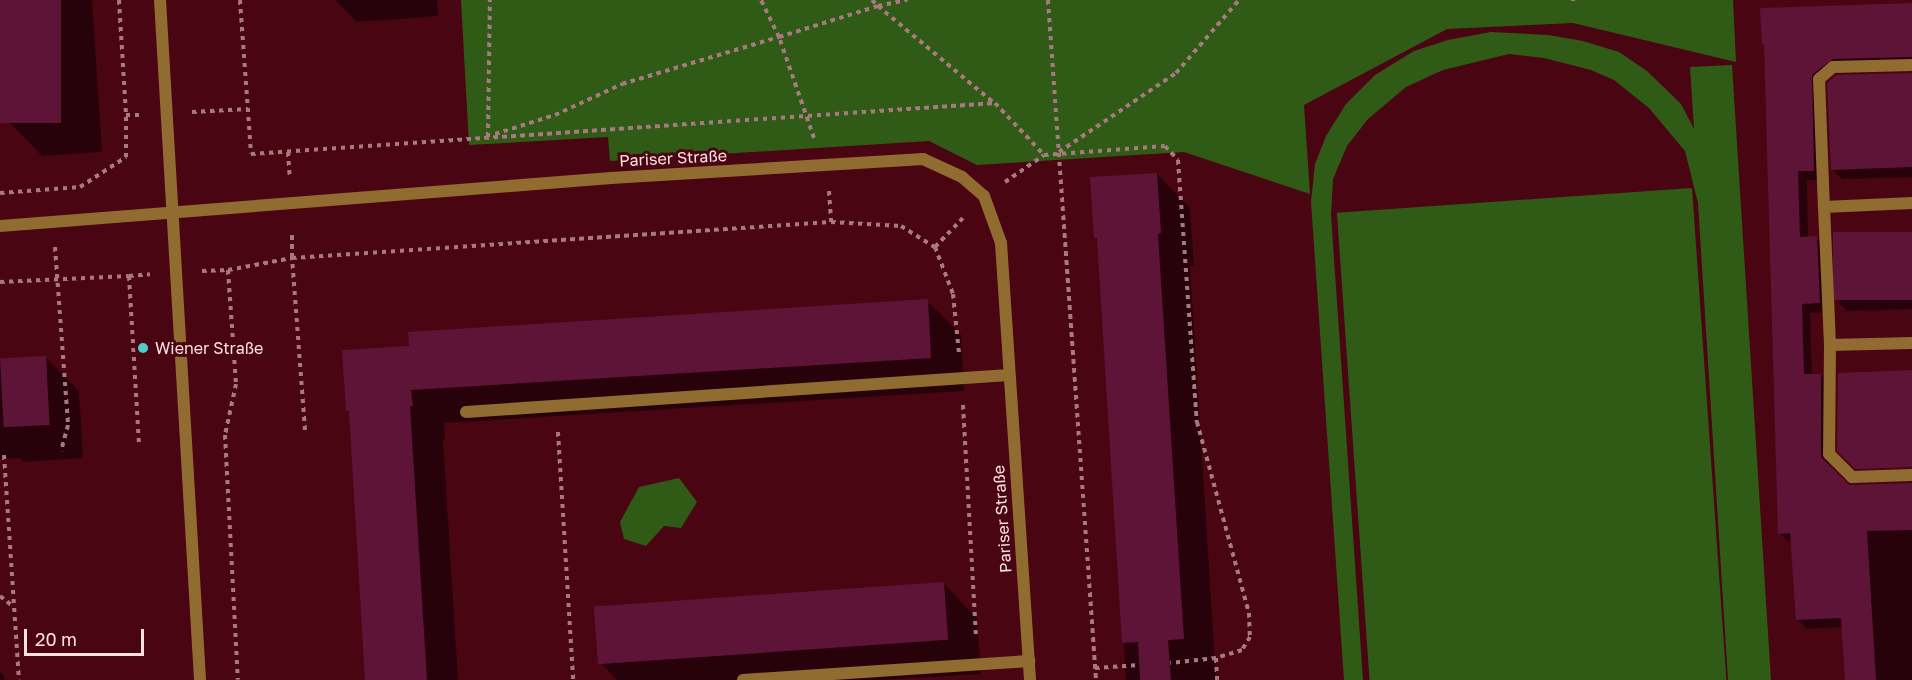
<!DOCTYPE html>
<meta charset="utf-8">
<style>
body{margin:0}
#map{position:relative;width:1912px;height:680px;overflow:hidden;background:#4a0513;font-family:"Golos Text",sans-serif}
div>[style]{position:absolute}
.green>*{inset:0;background:#2f5b16;transform-origin:0 0}
.shadow>*{inset:0;background:#0007}
.building>*{inset:0;background:#5e1437;transform-origin:0 0}
.path>*{height:4px;margin-top:-2px;transform-origin:0;background:repeating-linear-gradient(90deg,#a87980 0 4.5px,transparent 0 9px)}
.lane>*{height:12px;margin:-6px;padding:0 6px;transform-origin:6px;border-radius:6px;background:#916c31}
.street>*{height:12px;margin:-6px;padding:0 6px;transform-origin:6px;border-radius:6px;background:#916c31}
.dots>*{width:16px;height:16px;translate:-50% -50%;box-sizing:border-box;border:3px solid #4a0513;border-radius:50%}
span{translate:-50% -50%;white-space:nowrap;text-align:center;line-height:1.15;-webkit-text-stroke:6px #4a0513;paint-order:stroke}
.street-label{font-size:16px;color:#fce2e2}
.poi-label{font-size:16px;color:#fce2e2}
.left{translate:0 -50%;text-align:left}
.scale{position:absolute;left:24px;top:629px;width:120px;height:27px;box-sizing:border-box;border:3px solid #fce2e2;border-top:0;padding-left:8px;font-size:18px;line-height:21px;white-space:nowrap;color:#fce2e2;-webkit-text-stroke:4px #4a0513;paint-order:stroke}
</style>
<div id="map">
<div class="green">
<i style="clip-path:polygon(461px 0,1733px 0,1736px 62px,1573px 23px,1447px 29px,1304px 105px,1310px 194px,1184px 152px,977px 165px,929px 141px,610px 161px,608px 137px,469px 145px)"></i>
<i style="clip-path:polygon(1491px 32px,1548px 35px,1583px 41px,1619px 52px,1647px 71px,1681px 104px,1694px 129px,1690px 67px,1732px 65px,1771px 680px,1728px 680px,1698px 203px,1685px 151px,1649px 108px,1614px 80px,1591px 70px,1544px 58px,1509px 54px,1443px 70px,1406px 87px,1368px 119px,1347px 146px,1333px 179px,1331px 215px,1363px 680px,1344px 680px,1311px 202px,1315px 164px,1326px 136px,1346px 104px,1375px 75px,1414px 51px,1448px 40px)"></i>
<i style="left:1692px;top:188px;width:493px;height:356px;rotate:86deg"></i>
<i style="clip-path:polygon(679px 478px,697px 502px,681px 528px,664px 526px,646px 546px,624px 539px,620px 522px,639px 487px)"></i>
</div>
<div class="shadow">
<i style="clip-path:polygon(0 0,92px 0,102px 152px,42px 156px,9px 122px)"></i>
<i style="clip-path:polygon(335px 0,437px 0,438px 16px,357px 22px)"></i>
<i style="clip-path:polygon(1912px 4px,1912px 66px,1843px 68px,1821px 85px,1823px 180px,1807px 180px,1808px 238px,1816px 238px,1826px 247px,1829px 312px,1810px 313px,1812px 375px,1821px 375px,1830px 385px,1830px 469px,1846px 484px,1912px 499px,1912px 680px,1847px 680px,1843px 627px,1807px 629px,1797px 619px,1792px 542px,1789px 542px,1779px 533px,1766px 46px,1763px 44px)"></i>
<i style="clip-path:polygon(1912px 75px,1912px 177px,1842px 179px,1832px 169px)"></i>
<i style="clip-path:polygon(1157px 174px,1190px 208px,1194px 266px,1190px 266px,1216px 680px,1126px 680px,1098px 240px,1096px 238px)"></i>
<i style="clip-path:polygon(1912px 234px,1912px 309px,1847px 311px,1838px 302px)"></i>
<i style="clip-path:polygon(927px 301px,961px 335px,964px 391px,444px 423px,445px 439px,443px 440px,458px 680px,367px 680px,351px 414px,347px 410px,410px 347px)"></i>
<i style="clip-path:polygon(45px 357px,79px 391px,83px 458px,23px 462px,20px 458px,0 459px,0 360px)"></i>
<i style="clip-path:polygon(944px 584px,977px 618px,981px 674px,880px 680px,617px 680px,600px 662px)"></i>
<i style="clip-path:polygon(0 672px,4px 676px,4px 680px,0 680px)"></i>
</div>
<div class="building">
<i style="left:0;top:0;width:61px;height:123px"></i>
<i style="clip-path:polygon(1912px 3px,1912px 57px,1833px 59px,1812px 75px,1814px 171px,1798px 171px,1800px 237px,1817px 236px,1820px 303px,1802px 304px,1804px 374px,1821px 374px,1821px 457px,1849px 485px,1912px 483px,1912px 530px,1867px 531px,1876px 680px,1845px 680px,1841px 618px,1796px 620px,1790px 533px,1778px 534px,1764px 44px,1762px 44px,1760px 8px)"></i>
<i style="clip-path:polygon(1912px 73px,1912px 167px,1831px 170px,1827px 83px,1836px 75px)"></i>
<i style="clip-path:polygon(1157px 173px,1161px 233px,1158px 234px,1184px 639px,1168px 640px,1171px 680px,1140px 680px,1138px 642px,1122px 643px,1097px 238px,1094px 238px,1090px 177px)"></i>
<i style="left:1912px;top:232px;width:68px;height:79px;rotate:90deg"></i>
<i style="clip-path:polygon(928px 299px,931px 358px,411px 390px,413px 406px,410px 406px,427px 680px,365px 680px,349px 411px,346px 411px,342px 350px,409px 346px,408px 332px)"></i>
<i style="left:46px;top:356px;width:69px;height:46px;rotate:87deg"></i>
<i style="clip-path:polygon(1912px 370px,1912px 467px,1855px 469px,1837px 451px,1838px 373px)"></i>
<i style="left:944px;top:582px;width:58px;height:351px;rotate:86deg"></i>
</div>
<div class="path">
<i style="left:119px;top:0;width:115px;rotate:86.5deg"></i>
<i style="left:240px;top:0;width:154px;rotate:85.9deg"></i>
<i style="left:251px;top:154px;width:746px;rotate:-3.92deg"></i>
<i style="left:995px;top:103px;width:71px;rotate:46.7deg"></i>
<i style="left:1044px;top:155px;width:121px;rotate:-4.3deg"></i>
<i style="left:1165px;top:146px;width:19px;rotate:47deg"></i>
<i style="left:1178px;top:160px;width:263px;rotate:85.9deg"></i>
<i style="left:1197px;top:422px;width:198px;rotate:74.8deg"></i>
<i style="left:1249px;top:613px;width:24px;rotate:88deg"></i>
<i style="left:1250px;top:637px;width:15px;rotate:122deg"></i>
<i style="left:1242px;top:650px;width:27px;rotate:163deg"></i>
<i style="left:1216px;top:658px;width:46px;rotate:173.8deg"></i>
<i style="left:872px;top:0;width:8px;rotate:45deg"></i>
<i style="left:878px;top:6px;width:30px;rotate:-12deg"></i>
<i style="left:1048px;top:0;width:682px;rotate:85.96deg"></i>
<i style="left:1573px;top:0;width:1px;rotate:90deg"></i>
<i style="left:192px;top:112px;width:56px;rotate:-3.1deg"></i>
<i style="left:495px;top:134px;width:63px;rotate:-17.6deg"></i>
<i style="left:555px;top:115px;width:74px;rotate:-24.8deg"></i>
<i style="left:622px;top:84px;width:164px;rotate:-16.7deg"></i>
<i style="left:779px;top:37px;width:41px;rotate:-115.9deg"></i>
<i style="left:488px;top:137px;width:137px;rotate:-89.2deg"></i>
<i style="left:814px;top:138px;width:107px;rotate:-109.1deg"></i>
<i style="left:779px;top:37px;width:104px;rotate:-17.4deg"></i>
<i style="left:878px;top:6px;width:151px;rotate:39.9deg"></i>
<i style="left:288px;top:152px;width:26px;rotate:86deg"></i>
<i style="left:1059px;top:152px;width:141px;rotate:-34deg"></i>
<i style="left:1176px;top:73px;width:96px;rotate:-49.2deg"></i>
<i style="left:1005px;top:182px;width:47px;rotate:-34.7deg"></i>
<i style="left:829px;top:191px;width:31px;rotate:86deg"></i>
<i style="left:0;top:193px;width:80px;rotate:-4.3deg"></i>
<i style="left:80px;top:187px;width:55px;rotate:-33.1deg"></i>
<i style="left:126px;top:157px;width:42px;rotate:-90deg"></i>
<i style="left:126px;top:115px;width:13px"></i>
<i style="left:55px;top:247px;width:178px;rotate:85.8deg"></i>
<i style="left:68px;top:425px;width:27px;rotate:105deg"></i>
<i style="left:935px;top:247px;width:40px;rotate:-46deg"></i>
<i style="left:228px;top:270px;width:114px;rotate:86deg"></i>
<i style="left:236px;top:384px;width:52px;rotate:102.2deg"></i>
<i style="left:225px;top:435px;width:245px;rotate:87deg"></i>
<i style="left:202px;top:271px;width:26px;rotate:-2deg"></i>
<i style="left:228px;top:270px;width:65px;rotate:-10.6deg"></i>
<i style="left:292px;top:258px;width:27px;rotate:-90deg"></i>
<i style="left:129px;top:276px;width:21px;rotate:-5deg"></i>
<i style="left:0;top:282px;width:129px;rotate:-2.7deg"></i>
<i style="left:129px;top:276px;width:168px;rotate:86.6deg"></i>
<i style="left:963px;top:405px;width:232px;rotate:86.8deg"></i>
<i style="left:305px;top:430px;width:172px;rotate:-94.3deg"></i>
<i style="left:292px;top:258px;width:540px;rotate:-3.82deg"></i>
<i style="left:831px;top:222px;width:70px;rotate:3.3deg"></i>
<i style="left:901px;top:226px;width:40px;rotate:32deg"></i>
<i style="left:935px;top:247px;width:50px;rotate:69deg"></i>
<i style="left:953px;top:294px;width:59px;rotate:84.2deg"></i>
<i style="left:558px;top:432px;width:248px;rotate:86.5deg"></i>
<i style="left:4px;top:455px;width:225px;rotate:86.2deg"></i>
<i style="left:0;top:596px;width:16px;rotate:38deg"></i>
<i style="left:1216px;top:658px;width:22px;rotate:87deg"></i>
<i style="left:1095px;top:668px;width:44px;rotate:-3.9deg"></i>
</div>
<div class="lane">
<i style="left:1912px;top:65px;width:79px;rotate:178.5deg"></i>
<i style="left:1833px;top:67px;width:18px;rotate:139deg"></i>
<i style="left:1819px;top:79px;width:128px;rotate:87.8deg"></i>
<i style="left:1824px;top:207px;width:88px;rotate:-2.6deg"></i>
<i style="left:1824px;top:207px;width:138px;rotate:87.5deg"></i>
<i style="left:1830px;top:345px;width:109px;rotate:90.5deg"></i>
<i style="left:1829px;top:454px;width:33px;rotate:45deg"></i>
<i style="left:1852px;top:477px;width:60px;rotate:-1.9deg"></i>
<i style="left:1830px;top:345px;width:82px;rotate:-1.4deg"></i>
<i style="left:743px;top:680px;width:287px;rotate:-3.8deg"></i>
</div>
<div class="street">
<i style="left:160px;top:0;width:681px;rotate:86.63deg"></i>
<i style="left:0;top:226px;width:613px;rotate:-4.49deg"></i>
<i style="left:611px;top:178px;width:313px;rotate:-3.5deg"></i>
<i style="left:923px;top:159px;width:43px;rotate:24.8deg"></i>
<i style="left:962px;top:177px;width:29px;rotate:41deg"></i>
<i style="left:984px;top:196px;width:50px;rotate:70.1deg"></i>
<i style="left:1001px;top:243px;width:438px;rotate:86.2deg"></i>
<i style="left:466px;top:412px;width:544px;rotate:-3.9deg"></i>
</div>
<div class="dots">
<i style="left:143px;top:348px;background:#52cdce"></i>
</div>
<div class="street-label">
<span style="left:673px;top:158px;rotate:-3deg">Pariser Straße</span>
<span style="left:1002px;top:519px;rotate:-94deg">Pariser Straße</span>
</div>
<div class="poi-label">
<span class="left" style="left:155px;top:348px">Wiener Straße</span>
</div>
<div class="scale">20 m</div>
</div>
